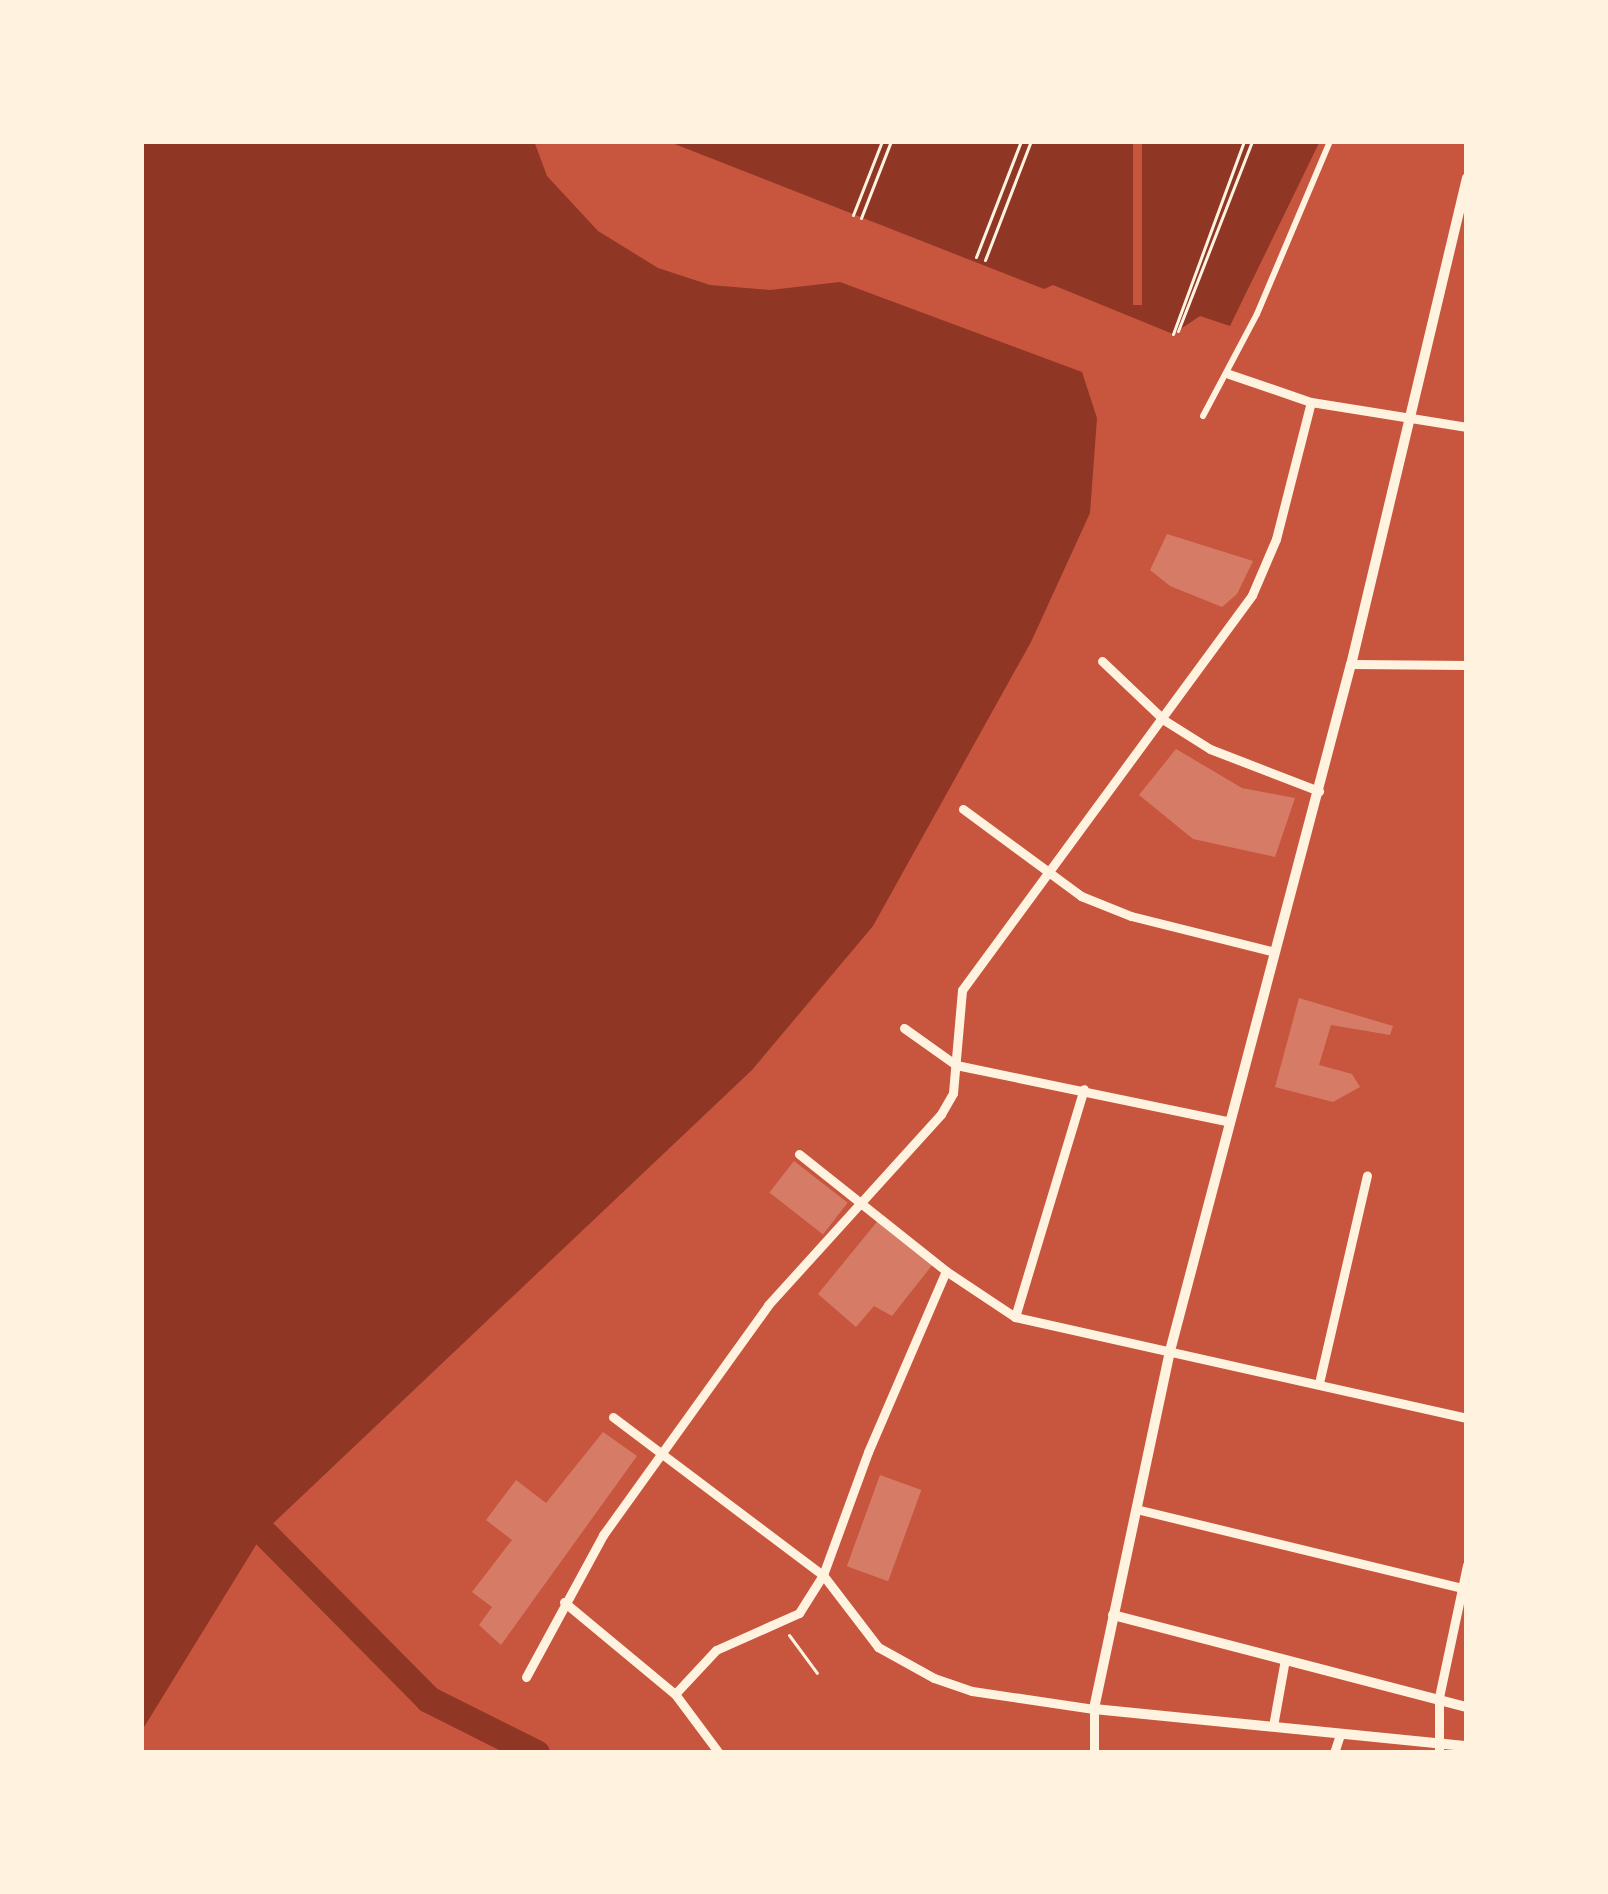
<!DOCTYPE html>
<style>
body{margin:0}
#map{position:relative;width:1608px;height:1894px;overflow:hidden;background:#c8553d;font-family:Barlow,sans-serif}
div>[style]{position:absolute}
.water>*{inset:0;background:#8f3625}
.pier>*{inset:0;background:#c8553d;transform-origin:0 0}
.river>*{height:27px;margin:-13.5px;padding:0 13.5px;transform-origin:13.5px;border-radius:13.5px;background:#8f3625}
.building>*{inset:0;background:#d67c66;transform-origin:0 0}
.path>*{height:3px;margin:-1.5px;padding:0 1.5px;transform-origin:1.5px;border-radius:1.5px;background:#fff3e0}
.pedestrian>*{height:6px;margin:-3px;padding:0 3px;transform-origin:3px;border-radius:3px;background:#fff3e0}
.minor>*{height:9px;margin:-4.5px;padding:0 4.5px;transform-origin:4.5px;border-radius:4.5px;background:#fff3e0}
.tertiary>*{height:10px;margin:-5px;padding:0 5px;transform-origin:5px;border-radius:5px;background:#fff3e0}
span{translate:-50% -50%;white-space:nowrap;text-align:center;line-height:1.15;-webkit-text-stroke:10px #fff3e0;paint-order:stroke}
.frame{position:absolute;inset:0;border:144px solid #fff3e0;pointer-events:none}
</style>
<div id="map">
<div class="water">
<i style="clip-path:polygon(141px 141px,534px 141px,547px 176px,598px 231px,658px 268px,710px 285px,770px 290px,840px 282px,1082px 372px,1097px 418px,1090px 513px,1031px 642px,873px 926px,752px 1070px,264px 1532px,141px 1732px)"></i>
<i style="clip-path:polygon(667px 141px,1320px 141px,1230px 326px,1200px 316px,1173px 334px,1053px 285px,1044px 289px)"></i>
</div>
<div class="pier">
<i style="left:1133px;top:141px;width:9px;height:164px"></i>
</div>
<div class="river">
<i style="left:263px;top:1532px;width:235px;rotate:45.3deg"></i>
<i style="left:428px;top:1699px;width:121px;rotate:26.6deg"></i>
</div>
<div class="building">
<i style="clip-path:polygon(1167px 534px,1253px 561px,1237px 594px,1222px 607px,1170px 586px,1150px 570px)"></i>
<i style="clip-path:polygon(1176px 749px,1242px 788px,1295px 798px,1275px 857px,1193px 839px,1139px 795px)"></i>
<i style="clip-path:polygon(1299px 998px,1393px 1026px,1390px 1035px,1331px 1025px,1319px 1065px,1352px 1074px,1360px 1087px,1333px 1102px,1275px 1087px)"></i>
<i style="left:794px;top:1161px;width:68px;height:40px;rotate:38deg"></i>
<i style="clip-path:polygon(880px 1218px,933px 1264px,892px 1316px,874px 1306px,856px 1327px,818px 1294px)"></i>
<i style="clip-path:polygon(603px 1432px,637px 1456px,501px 1645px,479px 1625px,492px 1607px,472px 1592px,512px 1540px,486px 1520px,516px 1480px,546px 1503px)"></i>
<i style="left:880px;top:1475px;width:44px;height:97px;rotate:20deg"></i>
</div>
<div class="path">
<i style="left:853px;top:215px;width:79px;rotate:-68.6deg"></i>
<i style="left:861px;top:218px;width:83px;rotate:-68.7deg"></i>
<i style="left:976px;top:257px;width:124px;rotate:-68.8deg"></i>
<i style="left:985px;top:260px;width:128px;rotate:-68.9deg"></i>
<i style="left:1178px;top:331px;width:204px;rotate:-68.7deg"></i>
<i style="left:1173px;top:334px;width:206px;rotate:-69.8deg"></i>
<i style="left:789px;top:1635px;width:47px;rotate:53.6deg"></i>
</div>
<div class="pedestrian">
<i style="left:1203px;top:416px;width:115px;rotate:-62.1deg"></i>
<i style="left:1257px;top:314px;width:188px;rotate:-67.1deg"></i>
</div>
<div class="minor">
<i style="left:1229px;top:374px;width:87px;rotate:18.9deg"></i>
<i style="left:1311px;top:402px;width:158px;rotate:9.1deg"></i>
<i style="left:1102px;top:661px;width:86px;rotate:43.6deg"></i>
<i style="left:1164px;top:720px;width:54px;rotate:32.2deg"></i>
<i style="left:1210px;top:749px;width:117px;rotate:21.1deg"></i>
<i style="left:1351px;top:664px;width:116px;rotate:0.5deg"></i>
<i style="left:963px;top:809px;width:147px;rotate:36.4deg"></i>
<i style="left:1081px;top:896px;width:54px;rotate:21.8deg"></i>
<i style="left:1131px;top:916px;width:148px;rotate:14deg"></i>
<i style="left:904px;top:1028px;width:64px;rotate:35.4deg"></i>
<i style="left:956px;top:1065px;width:276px;rotate:11.7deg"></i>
<i style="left:799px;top:1154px;width:188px;rotate:38.5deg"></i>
<i style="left:946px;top:1271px;width:83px;rotate:33.7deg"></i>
<i style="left:1015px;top:1317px;width:463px;rotate:12.6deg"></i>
<i style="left:1015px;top:1317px;width:238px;rotate:-73.2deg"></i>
<i style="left:1319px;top:1383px;width:213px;rotate:-77deg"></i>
<i style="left:613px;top:1417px;width:263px;rotate:37deg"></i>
<i style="left:823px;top:1575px;width:91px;rotate:52.6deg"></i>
<i style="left:878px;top:1647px;width:64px;rotate:29deg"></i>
<i style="left:934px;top:1678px;width:40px;rotate:18.9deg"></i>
<i style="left:972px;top:1691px;width:123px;rotate:8.4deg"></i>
<i style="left:1094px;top:1709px;width:44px;rotate:90deg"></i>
<i style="left:1136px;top:1509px;width:335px;rotate:13.6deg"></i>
<i style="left:564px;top:1602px;width:144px;rotate:39.7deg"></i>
<i style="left:675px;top:1694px;width:74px;rotate:53.3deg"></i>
<i style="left:526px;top:1677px;width:162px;rotate:-61.5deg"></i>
<i style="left:603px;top:1535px;width:283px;rotate:-54.3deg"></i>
<i style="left:768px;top:1305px;width:258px;rotate:-47.8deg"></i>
<i style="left:941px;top:1114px;width:24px;rotate:-60deg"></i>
<i style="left:953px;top:1093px;width:103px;rotate:-85deg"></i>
<i style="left:962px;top:990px;width:490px;rotate:-53.7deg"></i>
<i style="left:1252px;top:595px;width:61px;rotate:-66.8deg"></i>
<i style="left:1276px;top:539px;width:141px;rotate:-75.7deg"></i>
<i style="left:675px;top:1694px;width:60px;rotate:-47deg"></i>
<i style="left:716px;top:1650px;width:91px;rotate:-24deg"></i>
<i style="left:799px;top:1613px;width:45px;rotate:-57.7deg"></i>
<i style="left:823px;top:1575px;width:131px;rotate:-69.9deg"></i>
<i style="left:868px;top:1452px;width:197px;rotate:-66.7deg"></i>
<i style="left:1273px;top:1726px;width:68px;rotate:-79.8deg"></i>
<i style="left:1334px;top:1753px;width:20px;rotate:-72deg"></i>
<i style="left:1439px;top:1753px;width:56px;rotate:-90deg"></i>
<i style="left:1439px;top:1697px;width:135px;rotate:-78deg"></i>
</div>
<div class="tertiary">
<i style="left:1467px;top:178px;width:500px;rotate:103.4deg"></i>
<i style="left:1351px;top:664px;width:710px;rotate:104.76deg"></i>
<i style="left:1170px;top:1351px;width:366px;rotate:102deg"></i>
<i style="left:1094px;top:1709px;width:375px;rotate:5.7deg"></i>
<i style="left:1113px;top:1615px;width:366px;rotate:14.6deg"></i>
</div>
<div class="frame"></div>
</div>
